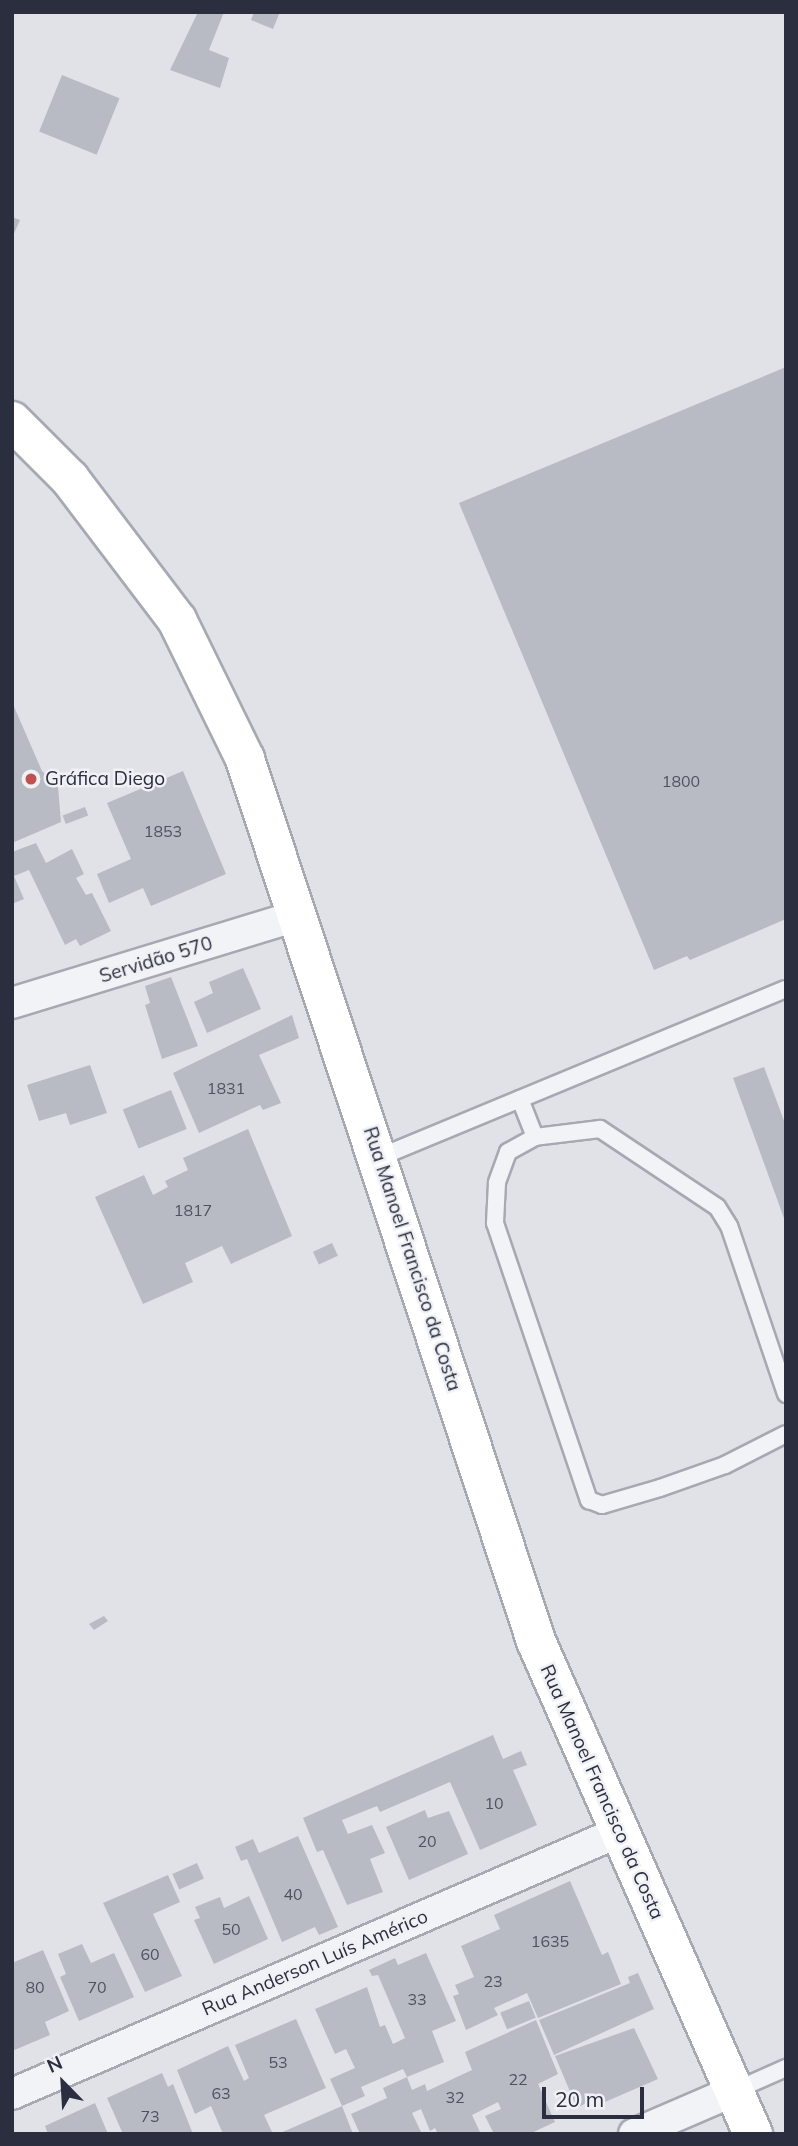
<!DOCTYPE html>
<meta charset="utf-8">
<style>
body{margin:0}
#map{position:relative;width:798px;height:2146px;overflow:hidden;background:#e0e2e8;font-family:Mulish,sans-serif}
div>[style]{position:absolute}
.building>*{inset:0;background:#b8bbc4;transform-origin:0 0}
.roads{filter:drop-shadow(2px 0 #a6a8b2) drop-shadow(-2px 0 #a6a8b2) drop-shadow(0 2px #a6a8b2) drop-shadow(0 -2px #a6a8b2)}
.lane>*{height:16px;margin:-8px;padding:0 8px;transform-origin:8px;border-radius:8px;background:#f2f3f6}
.street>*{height:30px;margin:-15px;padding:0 15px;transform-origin:15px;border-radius:15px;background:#f2f3f6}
.secondary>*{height:38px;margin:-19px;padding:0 19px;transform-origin:19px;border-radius:19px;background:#fff}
.dots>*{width:19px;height:19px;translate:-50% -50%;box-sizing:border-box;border:4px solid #eff1f5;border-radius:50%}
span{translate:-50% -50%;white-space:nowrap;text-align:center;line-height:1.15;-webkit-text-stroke:5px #eff1f5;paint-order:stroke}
.number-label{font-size:16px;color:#4e5160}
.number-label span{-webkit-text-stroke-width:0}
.poi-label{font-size:19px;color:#2a2e3e}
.left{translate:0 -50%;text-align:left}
.street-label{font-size:19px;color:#2a2e3e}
.frame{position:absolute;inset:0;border:14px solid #2a2e3e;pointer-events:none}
.north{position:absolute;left:28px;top:2048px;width:70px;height:70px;-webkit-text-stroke:5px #eff1f5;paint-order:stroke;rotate:336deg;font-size:19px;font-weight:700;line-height:28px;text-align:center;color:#2a2e3e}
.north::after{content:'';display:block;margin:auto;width:24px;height:32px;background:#2a2e3e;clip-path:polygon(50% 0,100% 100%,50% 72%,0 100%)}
.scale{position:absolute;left:542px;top:2087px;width:102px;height:32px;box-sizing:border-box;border:4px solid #2a2e3e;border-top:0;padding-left:9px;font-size:21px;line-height:24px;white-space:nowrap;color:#2a2e3e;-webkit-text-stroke:5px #eff1f5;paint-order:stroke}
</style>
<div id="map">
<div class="building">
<i style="clip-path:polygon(198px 12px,224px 12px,209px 50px,229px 58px,220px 88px,170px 70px)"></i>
<i style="clip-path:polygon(254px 12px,280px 12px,273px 29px,251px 20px)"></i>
<i style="left:62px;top:75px;width:62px;height:61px;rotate:22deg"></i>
<i style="clip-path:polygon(12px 217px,20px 220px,12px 238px)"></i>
<i style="clip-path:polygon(786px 367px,786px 919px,690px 960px,687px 956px,654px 970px,459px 503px)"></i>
<i style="clip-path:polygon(12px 702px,42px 771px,58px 787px,61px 822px,12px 843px)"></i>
<i style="clip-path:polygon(183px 771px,226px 874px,151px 906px,143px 888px,109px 903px,97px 874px,131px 859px,107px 803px)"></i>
<i style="left:85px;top:807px;width:9px;height:24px;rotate:69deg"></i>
<i style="clip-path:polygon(36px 843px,46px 863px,72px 849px,84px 874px,76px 878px,86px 895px,92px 893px,111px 931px,80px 946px,76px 939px,65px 945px,29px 870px,14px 876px,24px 899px,12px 904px,12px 852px)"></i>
<i style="clip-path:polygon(243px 968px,261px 1009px,207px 1033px,194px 1002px,213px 993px,209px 982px)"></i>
<i style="clip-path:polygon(171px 977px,198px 1046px,162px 1059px,145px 1005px,150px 1003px,145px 986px)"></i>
<i style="clip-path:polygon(292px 1015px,299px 1038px,259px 1055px,281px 1103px,263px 1110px,260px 1105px,199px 1133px,173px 1073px)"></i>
<i style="clip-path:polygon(90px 1065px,107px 1113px,70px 1125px,66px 1113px,39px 1121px,27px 1085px)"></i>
<i style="clip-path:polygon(764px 1067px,786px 1126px,785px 1221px,733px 1078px)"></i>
<i style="left:171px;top:1090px;width:42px;height:52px;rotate:68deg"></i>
<i style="clip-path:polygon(248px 1129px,292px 1236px,231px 1264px,222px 1246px,185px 1263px,193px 1282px,143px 1304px,95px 1197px,144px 1175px,153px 1195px,168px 1187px,165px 1181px,188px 1170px,183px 1158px)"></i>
<i style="left:332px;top:1243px;width:14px;height:21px;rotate:65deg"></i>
<i style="clip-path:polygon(104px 1616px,108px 1621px,94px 1630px,89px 1624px)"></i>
<i style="clip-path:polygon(493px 1735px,503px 1759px,521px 1751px,527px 1765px,513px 1770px,537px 1825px,480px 1850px,450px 1782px,380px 1812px,377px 1806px,342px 1820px,348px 1834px,372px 1825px,385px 1853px,370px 1859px,383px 1892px,347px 1905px,323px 1850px,317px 1852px,303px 1818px)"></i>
<i style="clip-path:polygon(425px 1810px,428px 1818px,449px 1811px,468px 1854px,409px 1880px,386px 1827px)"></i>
<i style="clip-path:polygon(298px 1836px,338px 1927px,319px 1935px,315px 1927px,282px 1942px,247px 1859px,241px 1861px,235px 1847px,253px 1839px,259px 1853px)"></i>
<i style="left:197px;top:1863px;width:17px;height:27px;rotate:66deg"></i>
<i style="clip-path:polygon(168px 1875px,180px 1902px,153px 1914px,182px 1976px,145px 1992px,103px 1903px)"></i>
<i style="clip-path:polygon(570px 1881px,602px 1955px,608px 1952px,621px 1984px,538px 2018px,527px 1993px,494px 2008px,498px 2015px,466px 2030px,453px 1996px,459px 1994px,455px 1985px,474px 1977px,461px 1946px,500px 1929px,494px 1915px)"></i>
<i style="clip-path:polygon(249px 1896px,268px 1939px,214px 1964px,194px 1920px,200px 1918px,195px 1907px,220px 1897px,224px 1908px)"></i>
<i style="clip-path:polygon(82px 1944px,91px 1963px,114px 1953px,134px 1997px,79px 2021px,60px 1977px,66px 1974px,58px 1954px)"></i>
<i style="clip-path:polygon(43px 1950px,69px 2011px,45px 2022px,50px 2035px,12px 2051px,12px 1963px)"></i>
<i style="clip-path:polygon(426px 1953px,456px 2021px,432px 2031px,444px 2062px,407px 2077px,403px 2069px,361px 2087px,365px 2096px,342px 2106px,330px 2079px,355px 2068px,346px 2049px,335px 2054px,315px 2009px,367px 1987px,380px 2027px,385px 2025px,393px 2044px,405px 2038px,378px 1975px,372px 1976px,369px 1970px,395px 1958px,398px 1965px)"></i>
<i style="clip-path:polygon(638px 1973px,654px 2009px,554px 2055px,539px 2020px,630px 1983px,628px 1977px)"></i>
<i style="left:529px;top:2001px;width:18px;height:31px;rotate:68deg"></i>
<i style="clip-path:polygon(296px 2019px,326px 2088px,264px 2115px,273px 2134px,223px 2134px,211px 2106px,195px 2114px,177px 2070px,228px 2046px,244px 2081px,249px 2078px,235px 2045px)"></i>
<i style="clip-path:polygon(536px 2020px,558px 2074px,538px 2084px,555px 2122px,529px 2134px,494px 2134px,485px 2116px,501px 2109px,498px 2102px,472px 2115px,481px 2134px,438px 2134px,435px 2128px,430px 2131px,421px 2109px,412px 2113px,422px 2134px,360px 2134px,351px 2114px,387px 2098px,383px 2088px,407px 2077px,412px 2090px,425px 2084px,427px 2091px,472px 2070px,465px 2052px)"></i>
<i style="clip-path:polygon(634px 2028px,658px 2079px,598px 2105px,595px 2098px,577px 2108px,555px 2056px)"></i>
<i style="clip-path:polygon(162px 2073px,168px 2087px,173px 2084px,193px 2134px,123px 2134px,107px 2098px)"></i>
<i style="clip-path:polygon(95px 2103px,108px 2134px,48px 2134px,45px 2126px)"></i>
<i style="clip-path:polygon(342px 2106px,353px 2134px,278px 2134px)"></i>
</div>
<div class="roads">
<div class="lane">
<i style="left:520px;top:1099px;width:41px;rotate:68.5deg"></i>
<i style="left:380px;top:1157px;width:439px;rotate:-22.5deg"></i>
<i style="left:786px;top:1394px;width:177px;rotate:-108.7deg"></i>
<i style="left:729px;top:1226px;width:22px;rotate:-122deg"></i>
<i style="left:717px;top:1207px;width:141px;rotate:-146.3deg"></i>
<i style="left:600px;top:1129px;width:65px;rotate:173deg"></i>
<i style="left:535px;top:1137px;width:31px;rotate:151deg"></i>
<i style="left:508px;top:1152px;width:33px;rotate:110deg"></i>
<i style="left:497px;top:1183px;width:40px;rotate:92.9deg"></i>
<i style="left:495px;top:1223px;width:293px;rotate:71.3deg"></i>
<i style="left:589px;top:1500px;width:14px;rotate:21deg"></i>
<i style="left:602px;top:1505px;width:60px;rotate:-16.3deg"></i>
<i style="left:660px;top:1488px;width:69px;rotate:-19.5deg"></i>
<i style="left:725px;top:1465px;width:68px;rotate:-26.9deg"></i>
<i style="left:734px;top:2091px;width:57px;rotate:-23.9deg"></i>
</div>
<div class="street">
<i style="left:12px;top:1003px;width:300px;rotate:-17deg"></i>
<i style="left:12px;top:2094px;width:661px;rotate:-23.35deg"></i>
<i style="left:634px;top:2134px;width:109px;rotate:-23.3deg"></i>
</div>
<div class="secondary">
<i style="left:12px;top:421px;width:82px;rotate:45deg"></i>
<i style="left:70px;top:479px;width:177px;rotate:52.8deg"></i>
<i style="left:177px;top:620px;width:155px;rotate:63.9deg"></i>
<i style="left:245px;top:759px;width:929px;rotate:71.74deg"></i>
<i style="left:536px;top:1641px;width:539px;rotate:66.24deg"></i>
</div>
</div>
<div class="dots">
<i style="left:31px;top:779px;background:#c15051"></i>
</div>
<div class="number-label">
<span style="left:681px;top:781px">1800</span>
<span style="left:163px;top:831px">1853</span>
<span style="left:226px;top:1088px">1831</span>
<span style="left:193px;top:1210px">1817</span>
<span style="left:494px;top:1803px">10</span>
<span style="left:427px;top:1841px">20</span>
<span style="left:293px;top:1894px">40</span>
<span style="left:231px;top:1929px">50</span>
<span style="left:550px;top:1941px">1635</span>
<span style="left:150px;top:1954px">60</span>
<span style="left:493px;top:1981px">23</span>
<span style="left:35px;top:1987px">80</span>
<span style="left:97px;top:1987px">70</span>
<span style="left:417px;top:1999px">33</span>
<span style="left:278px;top:2062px">53</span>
<span style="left:518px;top:2079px">22</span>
<span style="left:221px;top:2093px">63</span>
<span style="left:455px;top:2097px">32</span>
<span style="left:150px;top:2116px">73</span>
</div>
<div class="poi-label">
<span class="left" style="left:45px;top:779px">Gráfica Diego</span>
</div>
<div class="street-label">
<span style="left:156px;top:960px;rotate:-17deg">Servidão 570</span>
<span style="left:412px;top:1259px;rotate:72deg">Rua Manoel Francisco da Costa</span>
<span style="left:602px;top:1792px;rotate:66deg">Rua Manoel Francisco da Costa</span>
<span style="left:315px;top:1963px;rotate:-23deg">Rua Anderson Luís Américo</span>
</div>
<div class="frame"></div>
<div class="north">N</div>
<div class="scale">20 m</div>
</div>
